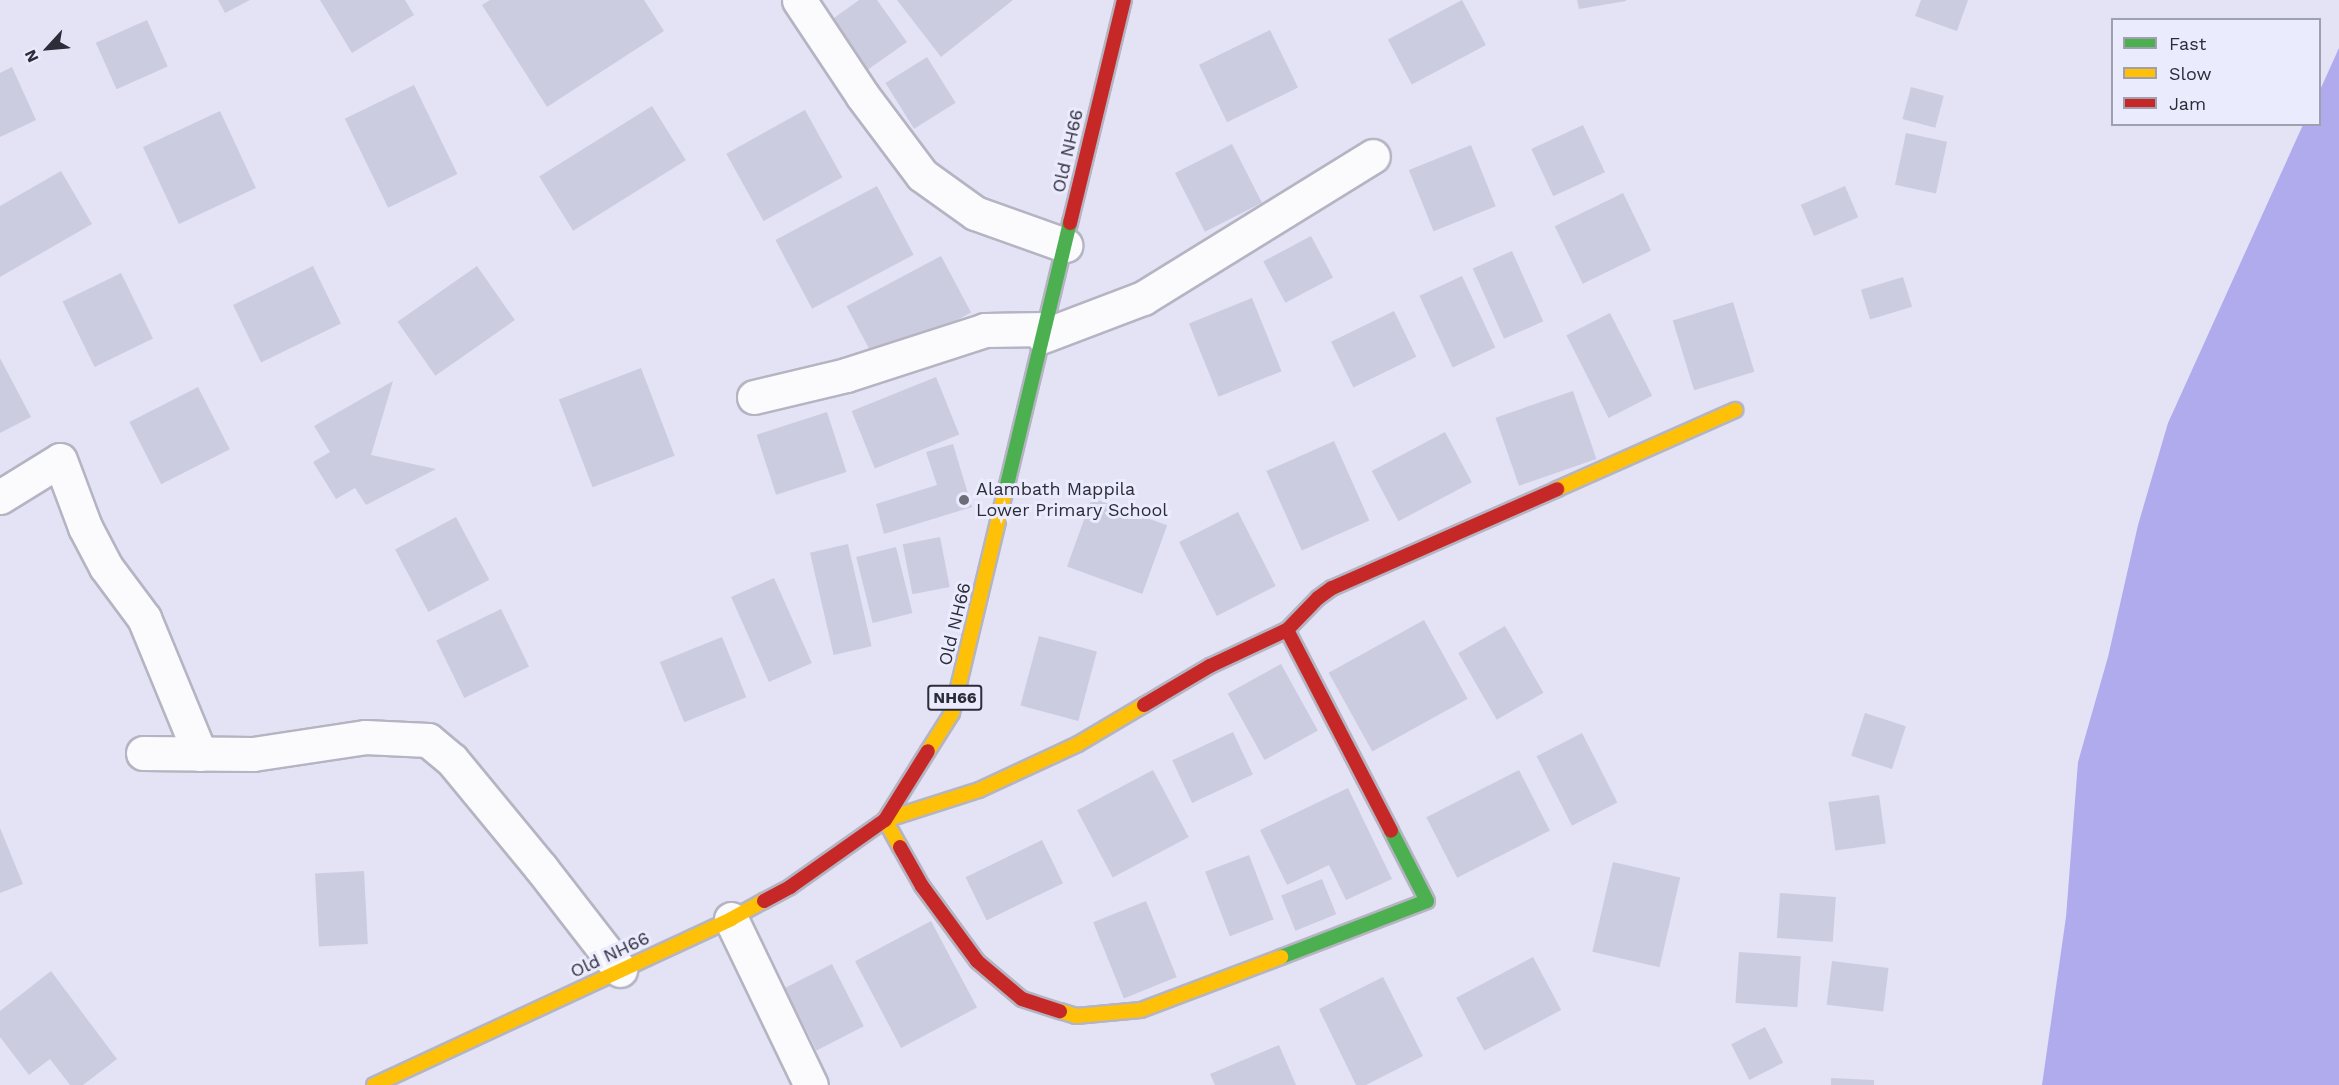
<!DOCTYPE html>
<style>
body{margin:0}
#map{position:relative;width:2339px;height:1085px;overflow:hidden;background:#e3e3f5;font-family:"Work Sans",sans-serif}
div>[style]{position:absolute}
.water>*{inset:0;background:#afabed}
.building>*{inset:0;background:#cccce1;transform-origin:0 0}
.roads{filter:drop-shadow(2px 0 #b5b4c2) drop-shadow(-2px 0 #b5b4c2) drop-shadow(0 2px #b5b4c2) drop-shadow(0 -2px #b5b4c2)}
.street>*{height:33px;margin:-16.5px;padding:0 16.5px;transform-origin:16.5px;border-radius:16.5px;background:#fbfbfe}
.fast>*{height:14px;margin:-7px;padding:0 7px;transform-origin:7px;border-radius:7px;background:#4caf50}
.slow>*{height:14px;margin:-7px;padding:0 7px;transform-origin:7px;border-radius:7px;background:#ffc107}
.jam>*{height:14px;margin:-7px;padding:0 7px;transform-origin:7px;border-radius:7px;background:#c62828}
.dots>*{width:16px;height:16px;translate:-50% -50%;box-sizing:border-box;border:3px solid #ebebfe;border-radius:50%}
span{translate:-50% -50%;white-space:nowrap;text-align:center;line-height:1.15;-webkit-text-stroke:6px #ebebfe;paint-order:stroke}
.shield-label span{padding:2px 4px;background:#ebebfe;border:2px solid;border-radius:4px;-webkit-text-stroke-width:0}
.shield-label{font-size:16px;color:#2d2c39;font-weight:700}
.street-label{font-size:18px;color:#2d2c39}
.poi-label{font-size:18px;color:#2d2c39}
.left{translate:0 -50%;text-align:left}
.legend{position:absolute;left:2111px;top:18px;width:210px;height:108px;box-sizing:border-box;background:#ebebfe;border:2px solid #9f9faf;margin:0;padding:8px 10px;list-style:none;font-size:18px;color:#2d2c39}
.legend li{display:flex;align-items:center;gap:12px;height:30px}
.legend b{width:30px;border:2px solid #9f9faf}
.north{position:absolute;left:18px;top:18px;width:60px;height:60px;-webkit-text-stroke:4px #ebebfe;paint-order:stroke;rotate:244deg;font-size:16px;font-weight:700;line-height:24px;text-align:center;color:#2d2c39}
.north::after{content:'';display:block;margin:auto;width:21px;height:27px;background:#2d2c39;clip-path:polygon(50% 0,100% 100%,50% 72%,0 100%)}
</style>
<div id="map">
<div class="water">
<i style="clip-path:polygon(2339px 48px,2339px 1085px,2042px 1085px,2066px 917px,2078px 762px,2108px 657px,2138px 525px,2168px 423px,2297px 138px,2303px 125px,2320px 124px,2320px 90px)"></i>
</div>
<div class="building">
<i style="clip-path:polygon(218px 0,250px 0,225px 13px)"></i>
<i style="clip-path:polygon(320px 0,405px 0,414px 15px,352px 53px)"></i>
<i style="clip-path:polygon(490px 0,644px 0,664px 31px,547px 107px,482px 5px)"></i>
<i style="clip-path:polygon(859px 0,877px 0,907px 42px,863px 73px,827px 23px)"></i>
<i style="clip-path:polygon(897px 0,1013px 0,941px 57px)"></i>
<i style="left:1462px;top:0;width:51px;height:84px;rotate:62deg"></i>
<i style="clip-path:polygon(1577px 0,1626px 0,1626px 1px,1579px 9px)"></i>
<i style="clip-path:polygon(1921px 0,1968px 0,1957px 31px,1915px 16px)"></i>
<i style="left:147px;top:20px;width:51px;height:56px;rotate:66deg"></i>
<i style="left:1270px;top:30px;width:64px;height:79px;rotate:64deg"></i>
<i style="left:927px;top:57px;width:54px;height:49px;rotate:58deg"></i>
<i style="clip-path:polygon(12px 67px,36px 120px,0 137px,0 73px)"></i>
<i style="left:414px;top:85px;width:99px;height:77px;rotate:64deg"></i>
<i style="left:1911px;top:87px;width:34px;height:33px;rotate:15deg"></i>
<i style="left:652px;top:106px;width:64px;height:133px;rotate:58deg"></i>
<i style="left:805px;top:110px;width:77px;height:90px;rotate:61deg"></i>
<i style="left:220px;top:111px;width:85px;height:85px;rotate:65deg"></i>
<i style="left:1583px;top:125px;width:52px;height:57px;rotate:65deg"></i>
<i style="left:1906px;top:133px;width:42px;height:53px;rotate:12deg"></i>
<i style="left:1232px;top:144px;width:66px;height:64px;rotate:63deg"></i>
<i style="left:1471px;top:145px;width:66px;height:67px;rotate:68deg"></i>
<i style="clip-path:polygon(61px 171px,92px 224px,0 277px,0 206px)"></i>
<i style="left:877px;top:186px;width:78px;height:115px;rotate:62deg"></i>
<i style="left:1845px;top:186px;width:34px;height:48px;rotate:67deg"></i>
<i style="left:1623px;top:193px;width:64px;height:76px;rotate:64deg"></i>
<i style="left:1311px;top:236px;width:47px;height:54px;rotate:62deg"></i>
<i style="left:1512px;top:251px;width:77px;height:43px;rotate:66deg"></i>
<i style="left:941px;top:256px;width:64px;height:107px;rotate:62deg"></i>
<i style="left:313px;top:266px;width:64px;height:89px;rotate:64deg"></i>
<i style="left:477px;top:266px;width:66px;height:97px;rotate:55deg"></i>
<i style="left:121px;top:273px;width:73px;height:65px;rotate:64deg"></i>
<i style="left:1462px;top:276px;width:79px;height:47px;rotate:65deg"></i>
<i style="left:1903px;top:277px;width:31px;height:44px;rotate:73deg"></i>
<i style="left:1252px;top:298px;width:79px;height:68px;rotate:68deg"></i>
<i style="left:1733px;top:302px;width:73px;height:63px;rotate:73deg"></i>
<i style="left:1394px;top:311px;width:51px;height:70px;rotate:64deg"></i>
<i style="left:1610px;top:313px;width:93px;height:49px;rotate:63deg"></i>
<i style="clip-path:polygon(0 358px,31px 417px,0 433px)"></i>
<i style="left:641px;top:368px;width:94px;height:88px;rotate:69deg"></i>
<i style="left:936px;top:377px;width:62px;height:91px;rotate:68deg"></i>
<i style="clip-path:polygon(393px 381px,371px 455px,436px 469px,366px 505px,355px 488px,336px 499px,313px 462px,330px 452px,314px 426px)"></i>
<i style="left:198px;top:387px;width:70px;height:77px;rotate:63deg"></i>
<i style="left:1573px;top:391px;width:72px;height:82px;rotate:71deg"></i>
<i style="left:827px;top:412px;width:63px;height:74px;rotate:72deg"></i>
<i style="left:1445px;top:432px;width:57px;height:83px;rotate:62deg"></i>
<i style="left:1334px;top:441px;width:87px;height:74px;rotate:66deg"></i>
<i style="clip-path:polygon(953px 444px,972px 507px,884px 534px,876px 504px,937px 485px,926px 452px)"></i>
<i style="left:1092px;top:498px;width:80px;height:73px;rotate:20deg"></i>
<i style="left:1238px;top:512px;width:83px;height:66px;rotate:63deg"></i>
<i style="left:456px;top:517px;width:71px;height:69px;rotate:62deg"></i>
<i style="left:940px;top:537px;width:51px;height:38px;rotate:79deg"></i>
<i style="left:848px;top:544px;width:105px;height:39px;rotate:77deg"></i>
<i style="left:896px;top:547px;width:68px;height:41px;rotate:76deg"></i>
<i style="left:774px;top:578px;width:93px;height:47px;rotate:66deg"></i>
<i style="left:501px;top:609px;width:64px;height:72px;rotate:64deg"></i>
<i style="left:1424px;top:620px;width:90px;height:109px;rotate:61deg"></i>
<i style="left:1505px;top:626px;width:77px;height:54px;rotate:60deg"></i>
<i style="left:1039px;top:636px;width:60px;height:72px;rotate:15deg"></i>
<i style="left:722px;top:637px;width:65px;height:67px;rotate:68deg"></i>
<i style="left:1281px;top:664px;width:76px;height:61px;rotate:61deg"></i>
<i style="left:1865px;top:713px;width:43px;height:45px;rotate:18deg"></i>
<i style="left:1233px;top:732px;width:47px;height:67px;rotate:65deg"></i>
<i style="left:1582px;top:733px;width:78px;height:51px;rotate:63deg"></i>
<i style="left:1153px;top:770px;width:76px;height:86px;rotate:62deg"></i>
<i style="left:1519px;top:770px;width:68px;height:104px;rotate:63deg"></i>
<i style="clip-path:polygon(1348px 788px,1392px 879px,1346px 900px,1329px 865px,1287px 885px,1260px 830px)"></i>
<i style="left:1879px;top:795px;width:49px;height:51px;rotate:82deg"></i>
<i style="clip-path:polygon(0 828px,23px 884px,0 893px)"></i>
<i style="left:1042px;top:840px;width:48px;height:85px;rotate:64deg"></i>
<i style="left:1249px;top:855px;width:69px;height:47px;rotate:69deg"></i>
<i style="left:1613px;top:862px;width:69px;height:92px;rotate:13deg"></i>
<i style="left:364px;top:871px;width:73px;height:49px;rotate:87deg"></i>
<i style="left:1322px;top:879px;width:38px;height:44px;rotate:68deg"></i>
<i style="left:1780px;top:893px;width:56px;height:45px;rotate:4deg"></i>
<i style="left:1146px;top:901px;width:82px;height:57px;rotate:68deg"></i>
<i style="left:931px;top:921px;width:98px;height:86px;rotate:62deg"></i>
<i style="left:1739px;top:952px;width:62px;height:51px;rotate:4deg"></i>
<i style="left:1533px;top:957px;width:60px;height:87px;rotate:62deg"></i>
<i style="left:1832px;top:961px;width:57px;height:44px;rotate:7deg"></i>
<i style="left:832px;top:964px;width:70px;height:53px;rotate:63deg"></i>
<i style="clip-path:polygon(51px 971px,117px 1059px,83px 1085px,70px 1085px,50px 1059px,29px 1075px,0 1037px,0 1011px)"></i>
<i style="clip-path:polygon(1383px 977px,1423px 1056px,1366px 1085px,1356px 1085px,1319px 1009px)"></i>
<i style="left:1765px;top:1027px;width:40px;height:38px;rotate:63deg"></i>
<i style="clip-path:polygon(1279px 1045px,1296px 1085px,1215px 1085px,1210px 1074px)"></i>
<i style="clip-path:polygon(1831px 1078px,1874px 1080px,1874px 1085px,1831px 1085px)"></i>
</div>
<div class="roads">
<div class="street">
<i style="left:799px;top:0;width:114px;rotate:56.4deg"></i>
<i style="left:862px;top:95px;width:100px;rotate:53.1deg"></i>
<i style="left:922px;top:175px;width:65px;rotate:35.6deg"></i>
<i style="left:975px;top:213px;width:96px;rotate:19.6deg"></i>
<i style="left:1043px;top:336px;width:107px;rotate:-20.8deg"></i>
<i style="left:1143px;top:298px;width:270px;rotate:-31.7deg"></i>
<i style="left:754px;top:397px;width:95px;rotate:-13.4deg"></i>
<i style="left:846px;top:375px;width:146px;rotate:-17.9deg"></i>
<i style="left:985px;top:330px;width:60px;rotate:-1deg"></i>
<i style="left:0;top:497px;width:70px;rotate:-31.7deg"></i>
<i style="left:60px;top:460px;width:72px;rotate:69.5deg"></i>
<i style="left:85px;top:527px;width:45px;rotate:62.3deg"></i>
<i style="left:106px;top:567px;width:64px;rotate:53.3deg"></i>
<i style="left:144px;top:618px;width:147px;rotate:67.6deg"></i>
<i style="left:143px;top:753px;width:110px;rotate:0.5deg"></i>
<i style="left:253px;top:754px;width:113px;rotate:-8.6deg"></i>
<i style="left:365px;top:737px;width:63px;rotate:2.7deg"></i>
<i style="left:428px;top:740px;width:31px;rotate:40deg"></i>
<i style="left:452px;top:760px;width:140px;rotate:50.5deg"></i>
<i style="left:541px;top:868px;width:129px;rotate:52.2deg"></i>
<i style="left:731px;top:919px;width:184px;rotate:64.3deg"></i>
</div>
<div class="fast">
<i style="left:1005px;top:493px;width:278px;rotate:-76.5deg"></i>
<i style="left:1281px;top:957px;width:156px;rotate:-21deg"></i>
<i style="left:1427px;top:901px;width:79px;rotate:-117.2deg"></i>
</div>
<div class="slow">
<i style="left:1557px;top:489px;width:195px;rotate:-23.9deg"></i>
<i style="left:928px;top:751px;width:45px;rotate:-57.7deg"></i>
<i style="left:952px;top:713px;width:226px;rotate:-76.5deg"></i>
<i style="left:900px;top:847px;width:31px;rotate:-119deg"></i>
<i style="left:885px;top:820px;width:99px;rotate:-17.7deg"></i>
<i style="left:979px;top:790px;width:109px;rotate:-24.9deg"></i>
<i style="left:1078px;top:744px;width:77px;rotate:-30.6deg"></i>
<i style="left:1060px;top:1011px;width:17px;rotate:17deg"></i>
<i style="left:1076px;top:1016px;width:65px;rotate:-5.3deg"></i>
<i style="left:1141px;top:1010px;width:150px;rotate:-20.7deg"></i>
<i style="left:374px;top:1085px;width:394px;rotate:-24.9deg"></i>
<i style="left:731px;top:919px;width:38px;rotate:-29deg"></i>
</div>
<div class="jam">
<i style="left:1070px;top:223px;width:229px;rotate:-76.4deg"></i>
<i style="left:1287px;top:630px;width:226px;rotate:62.6deg"></i>
<i style="left:1144px;top:705px;width:77px;rotate:-30.6deg"></i>
<i style="left:1210px;top:666px;width:85px;rotate:-25.1deg"></i>
<i style="left:1287px;top:630px;width:45px;rotate:-45.9deg"></i>
<i style="left:1318px;top:598px;width:17px;rotate:-36deg"></i>
<i style="left:1332px;top:588px;width:246px;rotate:-23.7deg"></i>
<i style="left:900px;top:847px;width:45px;rotate:60.6deg"></i>
<i style="left:922px;top:886px;width:93px;rotate:53.7deg"></i>
<i style="left:977px;top:961px;width:59px;rotate:40.2deg"></i>
<i style="left:1022px;top:999px;width:40px;rotate:18deg"></i>
<i style="left:764px;top:901px;width:30px;rotate:-28deg"></i>
<i style="left:790px;top:887px;width:116px;rotate:-35.2deg"></i>
<i style="left:885px;top:820px;width:81px;rotate:-58.1deg"></i>
</div>
</div>
<div class="dots">
<i style="left:964px;top:500px;background:#6d6c7b"></i>
</div>
<div class="shield-label">
<span style="left:955px;top:698px">NH66</span>
</div>
<div class="street-label">
<span style="left:1068px;top:151px;rotate:-77deg">Old NH66</span>
<span style="left:955px;top:624px;rotate:-76deg">Old NH66</span>
<span style="left:610px;top:955px;rotate:-25deg">Old NH66</span>
</div>
<div class="poi-label">
<span class="left" style="left:976px;top:500px">Alambath Mappila<br>Lower Primary School</span>
</div>
<ul class="legend">
<li><b style="height:8px;background:#4caf50"></b>Fast</li>
<li><b style="height:8px;background:#ffc107"></b>Slow</li>
<li><b style="height:8px;background:#c62828"></b>Jam</li>
</ul>
<div class="north">N</div>
</div>
